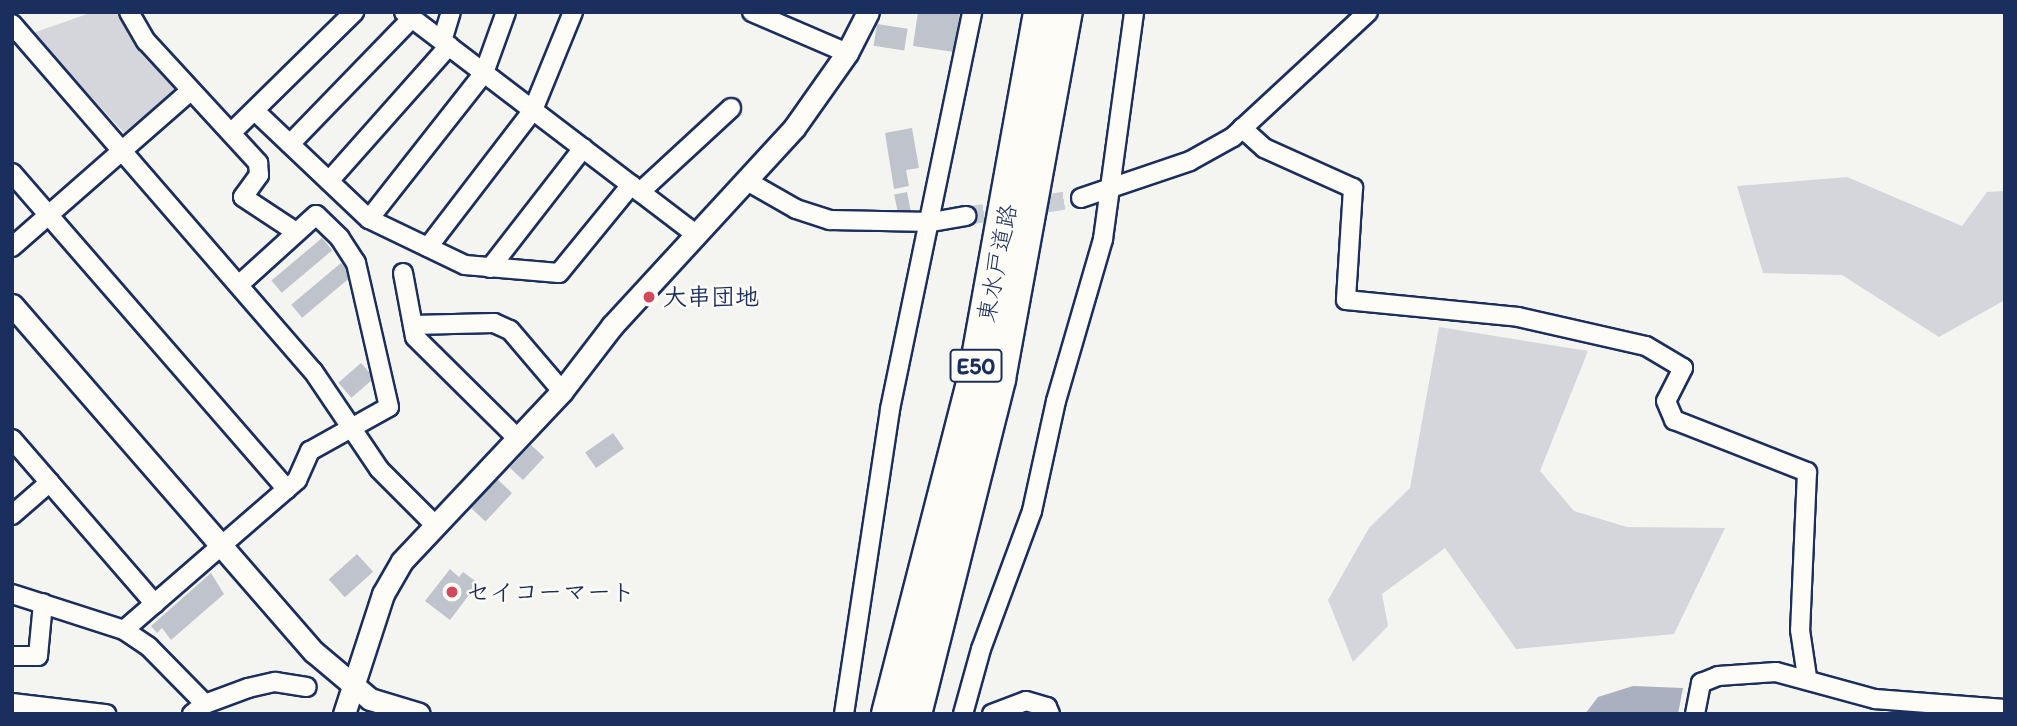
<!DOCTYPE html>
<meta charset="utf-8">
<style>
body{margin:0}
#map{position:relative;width:2017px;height:726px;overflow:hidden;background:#f4f4f1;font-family:Itim,"Klee One",sans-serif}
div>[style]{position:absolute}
.green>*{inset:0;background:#d4d6db}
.water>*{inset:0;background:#aab0bf}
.building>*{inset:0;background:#bfc3cc;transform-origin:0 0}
.minor-tunnel>*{height:18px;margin-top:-9px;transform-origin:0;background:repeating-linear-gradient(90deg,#c9cdd4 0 18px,transparent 0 27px)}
.roads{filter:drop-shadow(2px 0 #1b2f5e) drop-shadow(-2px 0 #1b2f5e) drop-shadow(0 2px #1b2f5e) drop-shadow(0 -2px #1b2f5e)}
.minor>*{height:18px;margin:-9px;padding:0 9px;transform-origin:9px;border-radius:9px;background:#fdfcf7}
.tertiary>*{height:21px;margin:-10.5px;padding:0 10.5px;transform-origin:10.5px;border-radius:10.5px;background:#fdfcf7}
.motorway>*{height:32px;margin:-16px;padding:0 16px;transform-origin:16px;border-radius:16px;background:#fdfcf7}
.dots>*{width:19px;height:19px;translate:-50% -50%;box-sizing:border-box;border:4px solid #fdfcf7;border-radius:50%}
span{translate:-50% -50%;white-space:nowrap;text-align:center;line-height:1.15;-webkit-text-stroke:5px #fdfcf7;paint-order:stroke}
.shield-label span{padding:2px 5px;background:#fdfcf7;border:2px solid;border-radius:5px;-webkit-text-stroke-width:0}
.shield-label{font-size:23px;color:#1b2f5e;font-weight:700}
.street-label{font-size:24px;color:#1b2f5e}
.poi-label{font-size:24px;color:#1b2f5e;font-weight:700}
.left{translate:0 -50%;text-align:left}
.frame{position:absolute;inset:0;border:14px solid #1b2f5e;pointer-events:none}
</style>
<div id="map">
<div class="green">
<i style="clip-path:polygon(93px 12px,124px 12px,175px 81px,175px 90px,124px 133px,33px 33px)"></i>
<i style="clip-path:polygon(1847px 177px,1962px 226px,1987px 192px,2005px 191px,2005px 300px,1939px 337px,1842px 275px,1763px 273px,1737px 186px)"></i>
<i style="clip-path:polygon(1439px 327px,1588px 351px,1540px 471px,1574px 511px,1627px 527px,1725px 528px,1674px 634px,1516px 649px,1445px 548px,1382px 594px,1388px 626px,1353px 662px,1328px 600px,1369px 528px,1410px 488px)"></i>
</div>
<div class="water">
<i style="clip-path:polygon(1633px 686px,1683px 688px,1678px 714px,1585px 714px,1598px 697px)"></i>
</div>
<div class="building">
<i style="clip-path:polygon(918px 12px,960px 12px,954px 52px,913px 46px)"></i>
<i style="left:877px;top:24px;width:31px;height:22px;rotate:9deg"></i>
<i style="clip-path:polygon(912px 128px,919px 168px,906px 170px,909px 186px,894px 189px,885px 133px)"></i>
<i style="left:907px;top:192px;width:21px;height:13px;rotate:79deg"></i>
<i style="left:322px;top:238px;width:16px;height:66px;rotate:50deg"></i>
<i style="left:341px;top:263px;width:17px;height:65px;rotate:50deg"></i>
<i style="left:361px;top:363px;width:20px;height:30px;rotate:49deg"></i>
<i style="left:613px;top:433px;width:19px;height:34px;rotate:55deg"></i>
<i style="left:531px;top:445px;width:18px;height:31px;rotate:43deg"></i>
<i style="left:496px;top:478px;width:22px;height:39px;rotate:43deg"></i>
<i style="left:357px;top:554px;width:24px;height:38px;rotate:48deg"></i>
<i style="clip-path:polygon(450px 569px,459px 577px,463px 572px,478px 583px,450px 620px,425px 601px)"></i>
<i style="clip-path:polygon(211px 573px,224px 594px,171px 640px,162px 628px,157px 633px,151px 626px)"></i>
</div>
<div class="minor-tunnel">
<i style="left:966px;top:216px;width:116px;rotate:-8.9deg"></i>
</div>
<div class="roads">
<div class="minor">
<i style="left:129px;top:12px;width:34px;rotate:60deg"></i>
<i style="left:146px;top:41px;width:166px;rotate:47.4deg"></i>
<i style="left:258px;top:163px;width:12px;rotate:85deg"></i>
<i style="left:259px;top:175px;width:27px;rotate:126deg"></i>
<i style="left:243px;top:197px;width:64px;rotate:33.4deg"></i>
<i style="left:404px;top:12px;width:368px;rotate:37.3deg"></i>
<i style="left:752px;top:12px;width:103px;rotate:23.3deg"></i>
<i style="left:12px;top:24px;width:459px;rotate:49.1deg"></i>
<i style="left:313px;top:371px;width:118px;rotate:56deg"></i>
<i style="left:379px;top:469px;width:78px;rotate:45deg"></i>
<i style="left:442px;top:41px;width:30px;rotate:-73deg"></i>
<i style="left:255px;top:111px;width:157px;rotate:43.5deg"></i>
<i style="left:369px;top:219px;width:106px;rotate:25.6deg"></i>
<i style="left:465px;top:265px;width:94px;rotate:4.9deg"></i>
<i style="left:559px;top:273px;width:114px;rotate:-50.7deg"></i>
<i style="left:1242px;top:128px;width:30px;rotate:42deg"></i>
<i style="left:1264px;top:148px;width:98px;rotate:24.2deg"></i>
<i style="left:1353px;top:188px;width:112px;rotate:93.6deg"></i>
<i style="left:1346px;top:300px;width:173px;rotate:5.6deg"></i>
<i style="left:1518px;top:317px;width:131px;rotate:12.8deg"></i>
<i style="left:1646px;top:346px;width:43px;rotate:30.7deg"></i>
<i style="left:1683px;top:368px;width:37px;rotate:117deg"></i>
<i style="left:1666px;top:401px;width:21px;rotate:67deg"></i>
<i style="left:1674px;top:420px;width:143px;rotate:21.4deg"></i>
<i style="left:1807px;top:472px;width:158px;rotate:92.5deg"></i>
<i style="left:1800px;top:630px;width:48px;rotate:81.5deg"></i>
<i style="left:231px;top:133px;width:173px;rotate:-44.5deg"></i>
<i style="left:290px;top:144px;width:175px;rotate:-45.9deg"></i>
<i style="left:12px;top:173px;width:419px;rotate:49deg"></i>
<i style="left:329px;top:181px;width:181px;rotate:-48.4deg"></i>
<i style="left:747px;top:181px;width:56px;rotate:29.7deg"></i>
<i style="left:796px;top:209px;width:36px;rotate:18deg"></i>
<i style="left:830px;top:220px;width:102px;rotate:1.1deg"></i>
<i style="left:932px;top:222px;width:35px;rotate:-10deg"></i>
<i style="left:640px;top:192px;width:124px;rotate:-42.7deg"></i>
<i style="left:1081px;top:198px;width:115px;rotate:-18.7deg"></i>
<i style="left:1190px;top:161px;width:49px;rotate:-29.2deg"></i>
<i style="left:1233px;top:137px;width:184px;rotate:-42.8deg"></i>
<i style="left:369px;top:219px;width:186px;rotate:-51.8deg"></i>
<i style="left:484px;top:73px;width:65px;rotate:-70.2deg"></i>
<i style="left:12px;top:247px;width:237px;rotate:-41.2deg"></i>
<i style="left:428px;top:247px;width:173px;rotate:-52.5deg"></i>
<i style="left:533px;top:110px;width:106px;rotate:-67.8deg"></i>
<i style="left:490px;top:268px;width:152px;rotate:-52.2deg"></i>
<i style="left:403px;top:273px;width:65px;rotate:79.4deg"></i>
<i style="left:415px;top:337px;width:145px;rotate:44.7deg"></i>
<i style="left:413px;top:325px;width:81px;rotate:-1.4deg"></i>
<i style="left:494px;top:323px;width:17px;rotate:24deg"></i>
<i style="left:510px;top:330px;width:80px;rotate:49.6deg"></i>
<i style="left:12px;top:439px;width:218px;rotate:49.1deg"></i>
<i style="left:12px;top:515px;width:50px;rotate:-41deg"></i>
<i style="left:12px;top:594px;width:118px;rotate:17.8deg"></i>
<i style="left:124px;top:630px;width:30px;rotate:34deg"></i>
<i style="left:149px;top:647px;width:80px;rotate:45.5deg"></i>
<i style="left:124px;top:630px;width:229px;rotate:-40.9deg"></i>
<i style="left:297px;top:480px;width:32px;rotate:-66deg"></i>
<i style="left:310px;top:451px;width:90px;rotate:-29.1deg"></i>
<i style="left:389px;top:407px;width:148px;rotate:-102.9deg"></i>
<i style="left:356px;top:263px;width:30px;rotate:-123deg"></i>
<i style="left:340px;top:238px;width:33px;rotate:-136deg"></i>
<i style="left:316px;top:215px;width:103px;rotate:137.8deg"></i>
<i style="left:12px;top:656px;width:26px"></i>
<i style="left:38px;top:656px;width:53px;rotate:-84.6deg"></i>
<i style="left:12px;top:703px;width:95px;rotate:6.7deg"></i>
<i style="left:192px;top:714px;width:16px;rotate:-38deg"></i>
<i style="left:205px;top:704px;width:46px;rotate:-20.4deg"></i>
<i style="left:248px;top:688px;width:28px;rotate:-13deg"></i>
<i style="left:275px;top:682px;width:32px;rotate:9deg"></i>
<i style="left:844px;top:714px;width:308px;rotate:-81.4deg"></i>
<i style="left:890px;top:409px;width:405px;rotate:-78.3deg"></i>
<i style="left:963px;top:714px;width:67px;rotate:-74.5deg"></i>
<i style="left:981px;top:649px;width:147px;rotate:-69.7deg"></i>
<i style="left:1032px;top:511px;width:113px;rotate:-77.7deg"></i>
<i style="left:1056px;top:401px;width:169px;rotate:-73.8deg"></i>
<i style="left:1103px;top:239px;width:229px;rotate:-82.2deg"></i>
<i style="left:992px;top:714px;width:36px;rotate:-21deg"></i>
<i style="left:1026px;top:701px;width:22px;rotate:16deg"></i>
<i style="left:1047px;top:707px;width:8px;rotate:67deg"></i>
<i style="left:1695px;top:714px;width:32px;rotate:-79deg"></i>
<i style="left:1701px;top:683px;width:18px;rotate:-22deg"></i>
<i style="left:1718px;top:676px;width:58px;rotate:-3.9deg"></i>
<i style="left:1776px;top:672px;width:103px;rotate:15.3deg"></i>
<i style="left:1875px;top:699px;width:130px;rotate:4.4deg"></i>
</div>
<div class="tertiary">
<i style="left:12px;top:305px;width:460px;rotate:49deg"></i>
<i style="left:314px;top:652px;width:73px;rotate:40deg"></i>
<i style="left:370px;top:699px;width:51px;rotate:17deg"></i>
<i style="left:344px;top:714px;width:126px;rotate:-72deg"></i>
<i style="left:383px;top:594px;width:38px;rotate:-60deg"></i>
<i style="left:402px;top:561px;width:233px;rotate:-46.7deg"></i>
<i style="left:562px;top:391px;width:82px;rotate:-52.4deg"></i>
<i style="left:612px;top:326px;width:269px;rotate:-47.4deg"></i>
<i style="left:794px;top:128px;width:92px;rotate:-54.8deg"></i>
<i style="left:847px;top:53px;width:46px;rotate:-62.9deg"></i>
</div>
<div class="motorway">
<i style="left:888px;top:714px;width:351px;rotate:-75.6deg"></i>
<i style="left:975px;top:374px;width:368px;rotate:-79.8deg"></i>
<i style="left:915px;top:714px;width:345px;rotate:-75.9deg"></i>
<i style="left:999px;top:379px;width:373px;rotate:-79.7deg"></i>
</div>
</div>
<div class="dots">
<i style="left:649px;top:297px;background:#d1495b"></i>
<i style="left:452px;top:592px;background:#d1495b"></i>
</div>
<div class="shield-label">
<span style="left:976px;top:366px">E50</span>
</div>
<div class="street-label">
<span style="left:997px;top:263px;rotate:-79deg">東水戸道路</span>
</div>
<div class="poi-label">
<span class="left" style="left:663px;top:297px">大串団地</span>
<span class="left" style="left:466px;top:592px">セイコーマート</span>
</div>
<div class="frame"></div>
</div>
